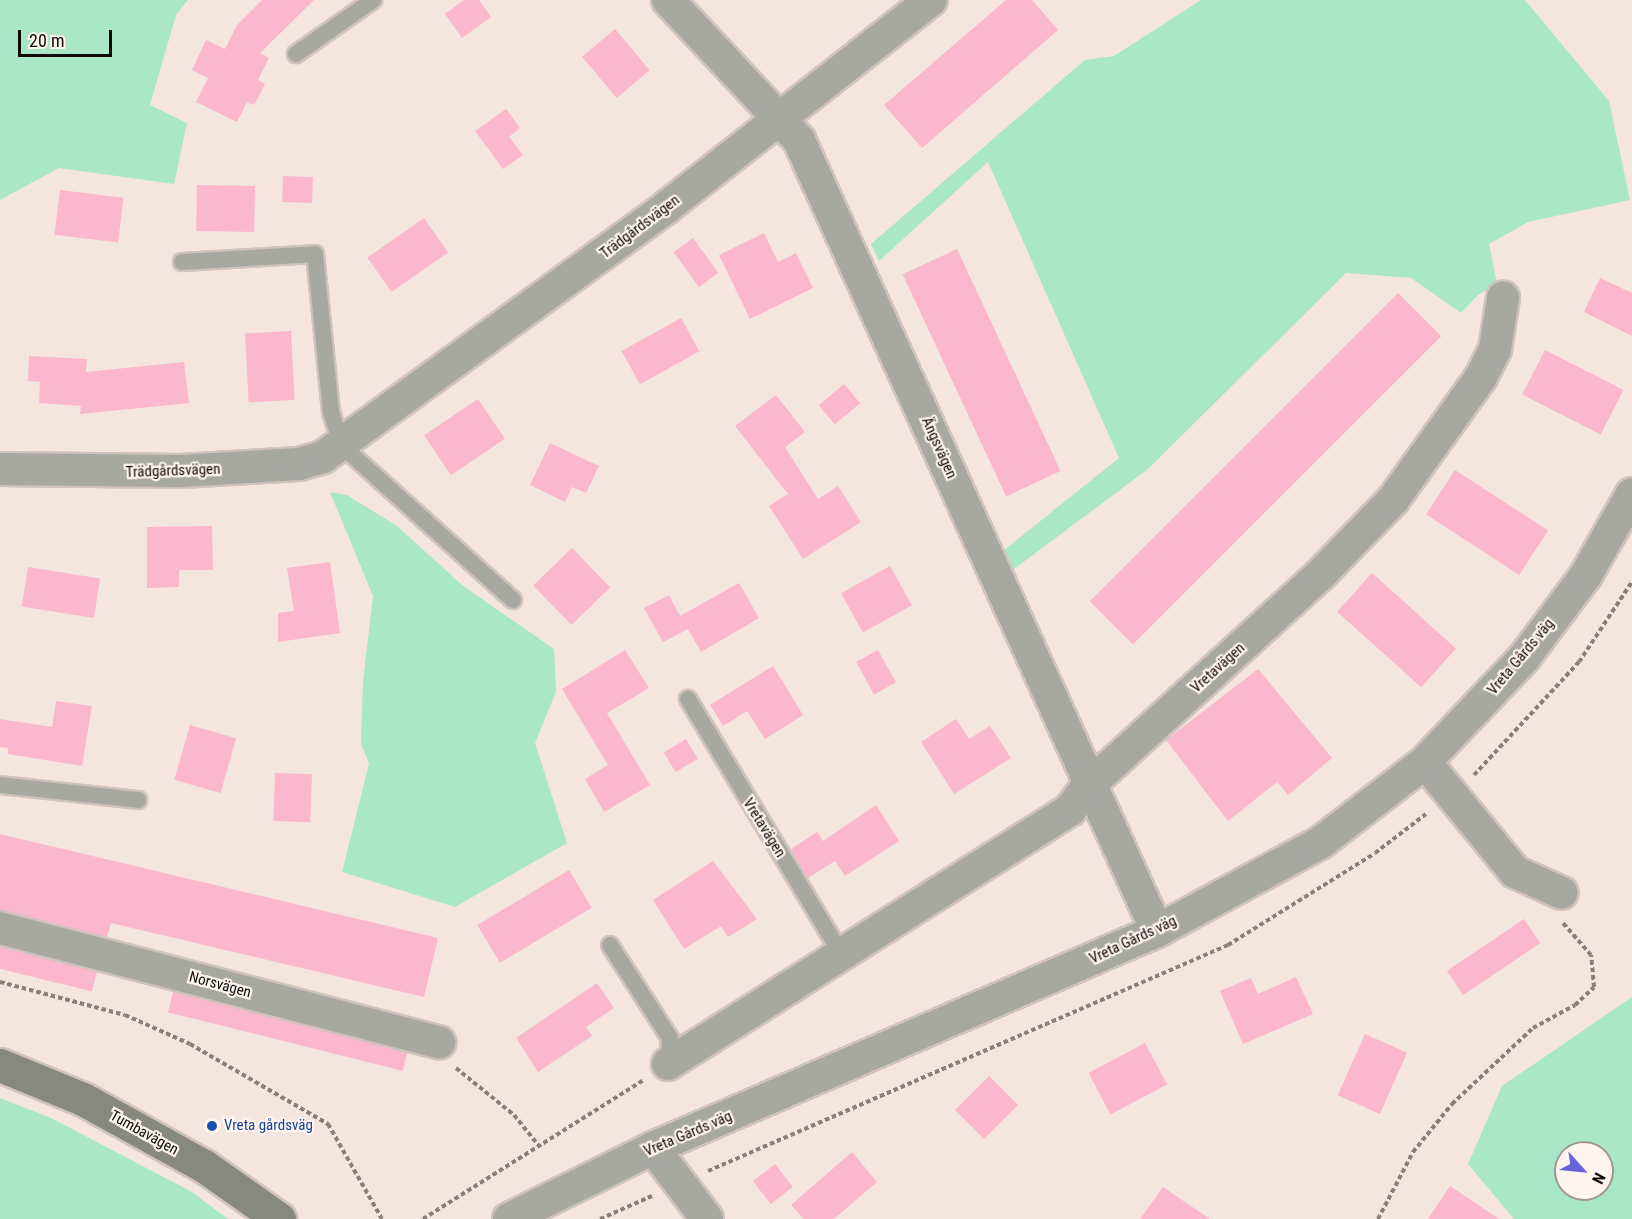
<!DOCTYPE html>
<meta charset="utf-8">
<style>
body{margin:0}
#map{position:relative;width:1632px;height:1219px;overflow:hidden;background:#f5e5df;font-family:"Roboto Condensed",sans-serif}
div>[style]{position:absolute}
.green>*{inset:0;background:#aae7c6}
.building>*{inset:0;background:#fab7cd;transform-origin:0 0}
.path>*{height:4px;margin-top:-2px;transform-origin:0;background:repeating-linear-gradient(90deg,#897e7a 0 4.5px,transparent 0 7.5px)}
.roads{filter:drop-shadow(2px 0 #d0c2bd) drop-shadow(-2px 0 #d0c2bd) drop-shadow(0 2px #d0c2bd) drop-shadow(0 -2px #d0c2bd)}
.service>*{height:16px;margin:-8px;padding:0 8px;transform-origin:8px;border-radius:8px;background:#a7a8a2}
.minor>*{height:32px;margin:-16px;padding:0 16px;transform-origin:16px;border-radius:16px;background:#a7a8a2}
.secondary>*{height:33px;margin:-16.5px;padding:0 16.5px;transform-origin:16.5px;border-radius:16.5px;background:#878980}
.dots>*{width:16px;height:16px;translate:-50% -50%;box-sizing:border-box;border:3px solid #fef4f0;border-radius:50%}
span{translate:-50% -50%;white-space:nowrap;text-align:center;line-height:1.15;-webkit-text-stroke:4.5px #fef4f0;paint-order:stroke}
.street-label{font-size:15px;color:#100b0a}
.transit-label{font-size:15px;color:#164399}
.left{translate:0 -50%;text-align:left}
.north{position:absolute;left:1554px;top:1141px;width:60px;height:60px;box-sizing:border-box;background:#fef4f0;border:2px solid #9f9794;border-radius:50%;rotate:117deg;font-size:16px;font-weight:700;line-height:24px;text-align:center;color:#100b0a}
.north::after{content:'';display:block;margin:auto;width:21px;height:27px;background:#6762db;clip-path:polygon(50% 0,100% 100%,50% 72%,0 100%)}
.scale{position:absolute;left:18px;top:30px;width:94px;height:27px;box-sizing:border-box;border:3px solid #100b0a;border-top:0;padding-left:8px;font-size:18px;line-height:21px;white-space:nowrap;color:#100b0a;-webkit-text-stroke:4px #fef4f0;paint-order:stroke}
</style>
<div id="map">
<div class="green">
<i style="clip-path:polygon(0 0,188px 0,176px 15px,150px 105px,187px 123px,174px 184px,59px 168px,0 200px)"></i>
<i style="clip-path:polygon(1201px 0,1525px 0,1609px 101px,1630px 200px,1528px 222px,1489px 244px,1497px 283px,1478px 295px,1461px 313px,1411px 278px,1346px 273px,1148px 469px,1010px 572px,1003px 551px,1119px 458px,988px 162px,879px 261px,871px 244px,1085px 60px,1114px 56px)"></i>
<i style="clip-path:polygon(330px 492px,347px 495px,397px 526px,462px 585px,554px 649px,556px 692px,535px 743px,567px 843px,455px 907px,342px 872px,369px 763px,361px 744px,363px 681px,373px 596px)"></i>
<i style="clip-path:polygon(evenodd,1632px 997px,1632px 1219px,1514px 1219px,1468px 1164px,1502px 1086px,1632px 997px,1566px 1153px,1602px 1153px,1602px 1189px,1566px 1189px,1566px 1153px)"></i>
<i style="clip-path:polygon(0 1098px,51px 1118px,192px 1192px,228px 1219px,0 1219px)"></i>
</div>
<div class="building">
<i style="clip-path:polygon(262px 0,314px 0,260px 53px,269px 58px,258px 80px,265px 84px,254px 105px,247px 102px,237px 122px,196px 102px,208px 78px,192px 70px,206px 40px,225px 49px,237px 25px)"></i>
<i style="clip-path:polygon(464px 0,479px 0,491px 17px,462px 38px,445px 14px)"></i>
<i style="clip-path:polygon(1006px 0,1032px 0,1058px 30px,922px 148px,884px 105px)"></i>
<i style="left:615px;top:29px;width:54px;height:43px;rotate:50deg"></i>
<i style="clip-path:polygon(506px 109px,520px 128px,509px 137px,523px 155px,503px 169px,475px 131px)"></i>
<i style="left:283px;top:176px;width:30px;height:26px;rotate:2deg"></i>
<i style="left:197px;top:185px;width:58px;height:46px;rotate:1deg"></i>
<i style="left:60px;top:190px;width:64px;height:45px;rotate:7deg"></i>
<i style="left:424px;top:218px;width:42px;height:69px;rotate:55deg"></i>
<i style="clip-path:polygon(764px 233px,778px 262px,796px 253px,813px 288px,750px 319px,719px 255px)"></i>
<i style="left:693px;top:238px;width:43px;height:24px;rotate:54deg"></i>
<i style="left:957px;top:249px;width:245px;height:60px;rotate:65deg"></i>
<i style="clip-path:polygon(1600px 278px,1632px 293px,1632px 336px,1584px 312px)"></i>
<i style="left:1398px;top:293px;width:61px;height:436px;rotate:45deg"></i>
<i style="left:681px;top:318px;width:38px;height:68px;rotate:61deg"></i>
<i style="left:291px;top:331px;width:69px;height:46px;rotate:87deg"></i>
<i style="left:1545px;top:350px;width:88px;height:50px;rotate:27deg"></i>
<i style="clip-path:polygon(29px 356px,87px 359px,86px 372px,184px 362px,189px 403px,80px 414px,81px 406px,39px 403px,40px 382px,28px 381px)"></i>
<i style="left:844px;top:384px;width:25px;height:33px;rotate:50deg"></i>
<i style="clip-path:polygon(776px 395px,805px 432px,785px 447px,818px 499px,838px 486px,861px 522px,803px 559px,769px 506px,788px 494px,735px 426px)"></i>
<i style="left:478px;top:399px;width:48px;height:65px;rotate:56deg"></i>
<i style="clip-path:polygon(550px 443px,599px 466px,586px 493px,572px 487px,565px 502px,530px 485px)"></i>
<i style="left:1455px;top:470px;width:111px;height:53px;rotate:33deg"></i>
<i style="clip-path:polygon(212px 526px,213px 570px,179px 570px,179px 587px,147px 588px,147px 527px)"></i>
<i style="left:572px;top:548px;width:55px;height:54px;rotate:46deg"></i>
<i style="clip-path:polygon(330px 562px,340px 633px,278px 642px,278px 613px,294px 611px,287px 568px)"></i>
<i style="left:890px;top:566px;width:45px;height:56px;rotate:61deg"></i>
<i style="left:28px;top:567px;width:73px;height:40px;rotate:9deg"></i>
<i style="left:1372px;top:573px;width:113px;height:52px;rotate:42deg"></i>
<i style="clip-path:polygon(739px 583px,759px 618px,701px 652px,685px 624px,688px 629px,663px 642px,644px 608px,669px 595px,680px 616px)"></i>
<i style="clip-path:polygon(625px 650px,649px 688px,607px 713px,650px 785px,604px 812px,585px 779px,608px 765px,562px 689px)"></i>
<i style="left:878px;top:650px;width:37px;height:25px;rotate:61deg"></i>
<i style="clip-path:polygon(773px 666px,803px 715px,765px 739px,747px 711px,723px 726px,710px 705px)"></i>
<i style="clip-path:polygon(1258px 669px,1332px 758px,1288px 795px,1277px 782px,1228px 821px,1166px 740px)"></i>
<i style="clip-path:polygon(56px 701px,92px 706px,82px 766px,8px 754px,8px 748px,0 747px,0 719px,52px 727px)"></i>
<i style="clip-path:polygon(956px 719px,969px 739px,990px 726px,1011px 758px,954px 794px,921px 742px)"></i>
<i style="left:190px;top:725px;width:48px;height:57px;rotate:16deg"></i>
<i style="left:686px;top:739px;width:23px;height:26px;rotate:59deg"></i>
<i style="left:275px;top:773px;width:37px;height:48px;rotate:2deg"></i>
<i style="clip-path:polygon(876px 805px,899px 841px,845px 876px,835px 861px,808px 878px,791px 849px,817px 832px,823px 841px)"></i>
<i style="clip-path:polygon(0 834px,438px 938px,424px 997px,111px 923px,107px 937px,0 911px)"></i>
<i style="clip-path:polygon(713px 861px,757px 919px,728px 937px,721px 926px,684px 949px,653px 900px)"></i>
<i style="left:569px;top:870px;width:44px;height:107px;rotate:59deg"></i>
<i style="left:1524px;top:919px;width:29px;height:93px;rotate:56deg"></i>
<i style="left:0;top:947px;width:100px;height:21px;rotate:14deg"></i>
<i style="clip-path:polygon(1296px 977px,1313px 1014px,1243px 1044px,1220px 991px,1251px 978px,1258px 994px)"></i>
<i style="clip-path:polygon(597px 983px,614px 1008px,586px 1027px,592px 1036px,538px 1072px,516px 1038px)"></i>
<i style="left:173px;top:992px;width:242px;height:21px;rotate:14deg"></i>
<i style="left:1365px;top:1034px;width:46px;height:67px;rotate:24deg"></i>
<i style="left:1145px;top:1043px;width:47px;height:64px;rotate:62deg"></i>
<i style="left:989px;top:1076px;width:41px;height:48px;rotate:45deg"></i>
<i style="clip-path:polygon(852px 1152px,877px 1182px,834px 1219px,804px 1219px,791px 1205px)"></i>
<i style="left:775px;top:1164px;width:29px;height:28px;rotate:52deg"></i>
<i style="clip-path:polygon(1450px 1186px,1499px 1219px,1428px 1219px)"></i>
<i style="clip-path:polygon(1163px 1187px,1210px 1219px,1140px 1219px)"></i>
</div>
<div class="path">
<i style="left:1474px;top:775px;width:154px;rotate:-47.1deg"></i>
<i style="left:1579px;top:662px;width:96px;rotate:-56.5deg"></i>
<i style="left:0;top:982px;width:129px;rotate:14.8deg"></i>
<i style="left:125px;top:1015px;width:71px;rotate:24deg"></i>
<i style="left:190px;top:1044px;width:160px;rotate:30.1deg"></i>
<i style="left:328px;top:1124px;width:109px;rotate:60.4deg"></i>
<i style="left:456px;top:1068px;width:75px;rotate:39deg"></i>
<i style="left:514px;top:1115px;width:38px;rotate:51deg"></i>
<i style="left:708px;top:1171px;width:567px;rotate:-23.49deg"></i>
<i style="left:1228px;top:945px;width:173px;rotate:-32deg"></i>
<i style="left:1375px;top:853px;width:64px;rotate:-37.4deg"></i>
<i style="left:423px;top:1219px;width:261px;rotate:-32.2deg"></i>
<i style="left:600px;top:1219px;width:57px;rotate:-23.9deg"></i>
<i style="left:1378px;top:1219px;width:76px;rotate:-62.4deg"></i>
<i style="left:1413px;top:1152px;width:62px;rotate:-50.9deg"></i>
<i style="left:1452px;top:1104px;width:111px;rotate:-43.2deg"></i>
<i style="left:1533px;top:1028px;width:48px;rotate:-28.7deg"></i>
<i style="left:1575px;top:1005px;width:26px;rotate:-43deg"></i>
<i style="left:1594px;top:987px;width:32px;rotate:-95deg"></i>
<i style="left:1591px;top:955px;width:43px;rotate:-131.2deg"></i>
</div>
<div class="roads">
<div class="service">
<i style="left:296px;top:54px;width:94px;rotate:-35deg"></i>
<i style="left:182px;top:262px;width:133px;rotate:-3.4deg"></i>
<i style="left:315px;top:254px;width:159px;rotate:84.2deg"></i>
<i style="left:331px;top:412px;width:36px;rotate:72deg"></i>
<i style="left:342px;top:446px;width:230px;rotate:42deg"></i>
<i style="left:688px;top:699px;width:299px;rotate:59deg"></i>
<i style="left:0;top:785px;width:139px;rotate:6.2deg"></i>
<i style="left:610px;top:945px;width:111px;rotate:57.2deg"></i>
<i style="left:670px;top:1038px;width:26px;rotate:94deg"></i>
</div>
<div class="minor">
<i style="left:668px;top:0;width:192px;rotate:46.9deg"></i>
<i style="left:799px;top:140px;width:868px;rotate:65.65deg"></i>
<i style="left:0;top:469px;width:181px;rotate:0.6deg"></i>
<i style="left:181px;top:471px;width:118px;rotate:-3.4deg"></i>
<i style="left:299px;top:464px;width:25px;rotate:-16deg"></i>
<i style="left:323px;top:457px;width:427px;rotate:-36deg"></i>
<i style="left:668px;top:206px;width:334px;rotate:-38.1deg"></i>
<i style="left:1425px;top:762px;width:142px;rotate:50.7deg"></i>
<i style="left:1515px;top:872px;width:51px;rotate:24.1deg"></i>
<i style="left:0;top:928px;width:454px;rotate:14.6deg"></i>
<i style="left:668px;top:1064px;width:476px;rotate:-32.3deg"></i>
<i style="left:1070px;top:810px;width:29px;rotate:-54deg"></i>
<i style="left:1087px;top:787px;width:318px;rotate:-42.3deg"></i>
<i style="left:1322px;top:573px;width:102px;rotate:-45.8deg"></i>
<i style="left:1393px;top:500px;width:151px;rotate:-54.4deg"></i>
<i style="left:1481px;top:377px;width:31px;rotate:-63deg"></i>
<i style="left:1495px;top:349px;width:52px;rotate:-81.1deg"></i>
<i style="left:653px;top:1148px;width:89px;rotate:52.7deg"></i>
<i style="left:509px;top:1219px;width:161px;rotate:-26.2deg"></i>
<i style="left:653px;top:1148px;width:549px;rotate:-23.29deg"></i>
<i style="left:1157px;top:931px;width:185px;rotate:-28.4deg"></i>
<i style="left:1320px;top:843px;width:133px;rotate:-37.6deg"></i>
<i style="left:1425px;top:762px;width:144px;rotate:-46.4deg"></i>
<i style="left:1524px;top:658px;width:104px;rotate:-53.2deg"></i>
<i style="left:1586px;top:575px;width:93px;rotate:-60.4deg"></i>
</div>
<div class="secondary">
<i style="left:0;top:1065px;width:90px;rotate:22.3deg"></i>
<i style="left:83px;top:1099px;width:138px;rotate:29deg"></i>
<i style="left:204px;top:1166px;width:92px;rotate:35.2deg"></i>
</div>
</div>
<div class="dots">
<i style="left:212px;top:1126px;background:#1a4fb4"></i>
</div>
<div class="street-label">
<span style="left:640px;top:227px;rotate:-37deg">Trädgårdsvägen</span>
<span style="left:939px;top:448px;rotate:66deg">Ängsvägen</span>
<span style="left:173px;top:471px;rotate:-2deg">Trädgårdsvägen</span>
<span style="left:1521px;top:657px;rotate:-50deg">Vreta Gårds väg</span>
<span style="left:1218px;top:668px;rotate:-42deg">Vretavägen</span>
<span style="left:764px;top:828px;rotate:58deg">Vretavägen</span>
<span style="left:1133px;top:940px;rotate:-25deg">Vreta Gårds väg</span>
<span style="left:220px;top:985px;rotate:15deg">Norsvägen</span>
<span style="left:144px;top:1133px;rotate:29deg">Tumbavägen</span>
<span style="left:688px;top:1134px;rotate:-23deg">Vreta Gårds väg</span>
</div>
<div class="transit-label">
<span class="left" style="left:224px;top:1126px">Vreta gårdsväg</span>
</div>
<div class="north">N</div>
<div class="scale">20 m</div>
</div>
